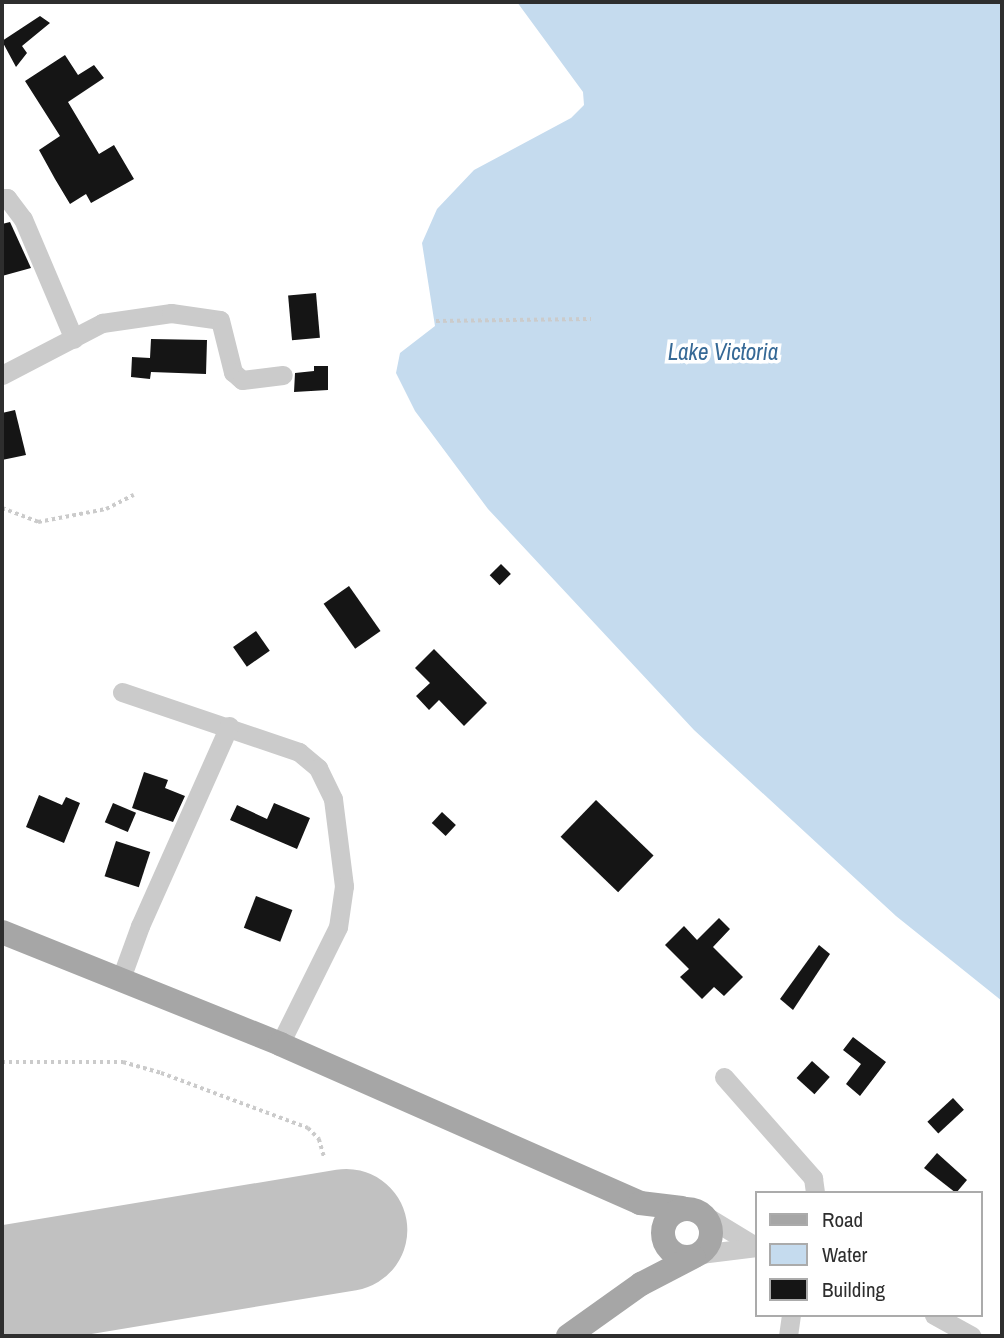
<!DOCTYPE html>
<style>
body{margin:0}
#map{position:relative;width:1004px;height:1338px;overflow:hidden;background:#fff;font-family:"Archivo Narrow",sans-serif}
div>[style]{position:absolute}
.water>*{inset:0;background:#c5dbee}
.runway>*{height:122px;margin:-61px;padding:0 61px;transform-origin:61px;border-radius:61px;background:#c1c1c1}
.building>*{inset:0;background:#151515;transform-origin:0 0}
.path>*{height:3.5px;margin-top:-1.75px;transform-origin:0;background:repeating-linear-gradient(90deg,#cbcbcb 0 3.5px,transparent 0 7px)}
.minor>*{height:19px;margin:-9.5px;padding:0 9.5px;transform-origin:9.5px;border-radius:9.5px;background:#cbcbcb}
.major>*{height:24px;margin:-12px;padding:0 12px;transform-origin:12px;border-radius:12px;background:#a6a6a6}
.major>.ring{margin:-12px;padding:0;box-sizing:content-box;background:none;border:24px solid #a6a6a6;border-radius:50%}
span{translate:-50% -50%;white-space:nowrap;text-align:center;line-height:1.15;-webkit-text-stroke:7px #fff;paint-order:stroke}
.water-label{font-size:23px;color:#366996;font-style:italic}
.frame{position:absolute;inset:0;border:4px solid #2e2e2e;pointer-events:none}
.legend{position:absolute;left:755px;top:1191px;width:228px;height:126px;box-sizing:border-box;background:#fff;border:2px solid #ababab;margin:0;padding:9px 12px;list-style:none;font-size:21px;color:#2e2e2e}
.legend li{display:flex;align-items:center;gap:14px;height:35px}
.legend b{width:35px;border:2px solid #ababab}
</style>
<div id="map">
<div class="water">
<i style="clip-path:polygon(517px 2px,1002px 2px,1002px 1001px,896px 916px,694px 730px,488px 509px,415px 411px,396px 373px,400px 353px,435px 326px,422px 243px,437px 209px,474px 170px,571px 118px,584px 105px,583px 92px)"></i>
</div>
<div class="runway">
<i style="left:2px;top:1287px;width:349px;rotate:-9.4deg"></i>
</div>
<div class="building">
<i style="clip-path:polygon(40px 16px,50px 23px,22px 46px,27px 53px,16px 67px,2px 41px)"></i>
<i style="clip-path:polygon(65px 55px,78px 75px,94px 65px,104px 78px,68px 102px,99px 154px,114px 145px,134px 179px,91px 203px,86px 194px,70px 204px,55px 179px,39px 150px,60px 136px,25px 81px)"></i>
<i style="clip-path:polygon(10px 222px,31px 268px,2px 276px,2px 224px)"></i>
<i style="left:316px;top:293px;width:45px;height:28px;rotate:85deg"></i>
<i style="clip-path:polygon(151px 339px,207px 340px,206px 374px,151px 372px,150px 379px,131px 377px,132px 357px,150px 358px)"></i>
<i style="clip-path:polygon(314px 366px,328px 366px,328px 390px,294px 392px,295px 373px,314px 371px)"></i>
<i style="clip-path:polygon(15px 410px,26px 455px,2px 460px,2px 413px)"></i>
<i style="left:501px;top:564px;width:14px;height:16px;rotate:45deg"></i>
<i style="left:349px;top:586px;width:55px;height:31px;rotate:55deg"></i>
<i style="left:256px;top:631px;width:24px;height:28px;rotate:55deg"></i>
<i style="clip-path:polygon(434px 649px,487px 703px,464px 726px,439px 700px,429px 710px,416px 696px,430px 683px,415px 668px)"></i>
<i style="clip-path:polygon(144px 772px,168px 780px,165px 788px,185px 796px,173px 822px,132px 808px)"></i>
<i style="clip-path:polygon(39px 795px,62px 805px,66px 797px,80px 803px,64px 843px,26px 827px)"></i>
<i style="left:596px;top:800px;width:80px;height:51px;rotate:44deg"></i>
<i style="left:113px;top:803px;width:25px;height:21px;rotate:23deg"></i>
<i style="clip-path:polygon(274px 803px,310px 818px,297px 849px,230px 820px,237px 805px,267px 819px)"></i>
<i style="left:442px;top:812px;width:19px;height:15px;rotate:43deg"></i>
<i style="left:116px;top:841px;width:36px;height:37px;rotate:18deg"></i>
<i style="left:256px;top:896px;width:39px;height:34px;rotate:21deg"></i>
<i style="clip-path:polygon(719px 918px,730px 929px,713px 947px,743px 977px,724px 996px,714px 987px,702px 999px,680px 977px,689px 969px,665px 945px,684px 926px,697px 940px)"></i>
<i style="clip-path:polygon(819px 945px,830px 954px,793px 1010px,780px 999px)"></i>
<i style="clip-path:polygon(853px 1037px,886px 1062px,860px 1096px,846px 1084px,861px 1064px,843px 1050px)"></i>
<i style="left:812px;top:1061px;width:24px;height:23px;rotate:42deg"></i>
<i style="left:953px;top:1098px;width:16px;height:35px;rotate:47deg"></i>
<i style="clip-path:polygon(937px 1153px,967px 1180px,956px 1193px,924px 1168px)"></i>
</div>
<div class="path">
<i style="left:436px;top:321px;width:155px;rotate:-0.7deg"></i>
<i style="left:2px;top:508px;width:39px;rotate:21deg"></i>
<i style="left:38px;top:522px;width:69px;rotate:-10.8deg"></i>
<i style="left:106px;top:509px;width:31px;rotate:-27deg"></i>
<i style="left:2px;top:1062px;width:121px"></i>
<i style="left:123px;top:1062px;width:40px;rotate:16deg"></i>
<i style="left:161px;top:1073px;width:157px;rotate:20.5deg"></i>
<i style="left:308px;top:1128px;width:16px;rotate:45deg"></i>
<i style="left:319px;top:1139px;width:19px;rotate:74deg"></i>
</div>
<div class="minor">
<i style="left:2px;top:198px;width:5px"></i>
<i style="left:7px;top:198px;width:26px;rotate:53deg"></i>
<i style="left:23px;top:219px;width:130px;rotate:67deg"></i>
<i style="left:2px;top:375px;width:113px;rotate:-27.5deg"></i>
<i style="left:102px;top:323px;width:70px;rotate:-8.2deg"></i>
<i style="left:171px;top:313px;width:49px;rotate:8.1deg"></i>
<i style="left:220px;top:320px;width:54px;rotate:76deg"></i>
<i style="left:233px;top:372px;width:12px;rotate:42deg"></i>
<i style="left:242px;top:380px;width:41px;rotate:-7deg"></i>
<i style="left:122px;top:692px;width:187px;rotate:18.7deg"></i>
<i style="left:299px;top:752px;width:25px;rotate:40deg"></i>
<i style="left:318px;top:768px;width:34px;rotate:64deg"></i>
<i style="left:333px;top:799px;width:88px;rotate:82.8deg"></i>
<i style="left:344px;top:886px;width:41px;rotate:98.3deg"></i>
<i style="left:338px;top:927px;width:131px;rotate:116.4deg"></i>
<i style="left:120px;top:981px;width:59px;rotate:-70deg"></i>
<i style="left:140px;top:926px;width:219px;rotate:-66deg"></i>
<i style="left:724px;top:1077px;width:135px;rotate:48.6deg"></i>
<i style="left:813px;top:1178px;width:15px;rotate:82deg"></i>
<i style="left:704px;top:1215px;width:62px;rotate:31.1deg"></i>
<i style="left:700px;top:1254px;width:57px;rotate:-7deg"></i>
<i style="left:934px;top:1315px;width:43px;rotate:28.9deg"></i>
<i style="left:788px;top:1336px;width:21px;rotate:-82deg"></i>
</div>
<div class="major">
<i style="left:2px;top:932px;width:300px;rotate:21.9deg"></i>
<i style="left:280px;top:1044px;width:394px;rotate:23.8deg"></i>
<i style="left:640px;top:1203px;width:42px;rotate:6.8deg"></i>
<i class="ring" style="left:663px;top:1209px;width:24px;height:24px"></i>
<i style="left:568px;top:1336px;width:90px;rotate:-35.5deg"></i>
<i style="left:641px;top:1284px;width:59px;rotate:-27.4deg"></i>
</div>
<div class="water-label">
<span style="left:723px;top:352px">Lake Victoria</span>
</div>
<div class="frame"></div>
<ul class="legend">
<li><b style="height:9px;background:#a6a6a6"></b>Road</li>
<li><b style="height:19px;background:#c5dbee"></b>Water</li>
<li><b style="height:19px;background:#151515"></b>Building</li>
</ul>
</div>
